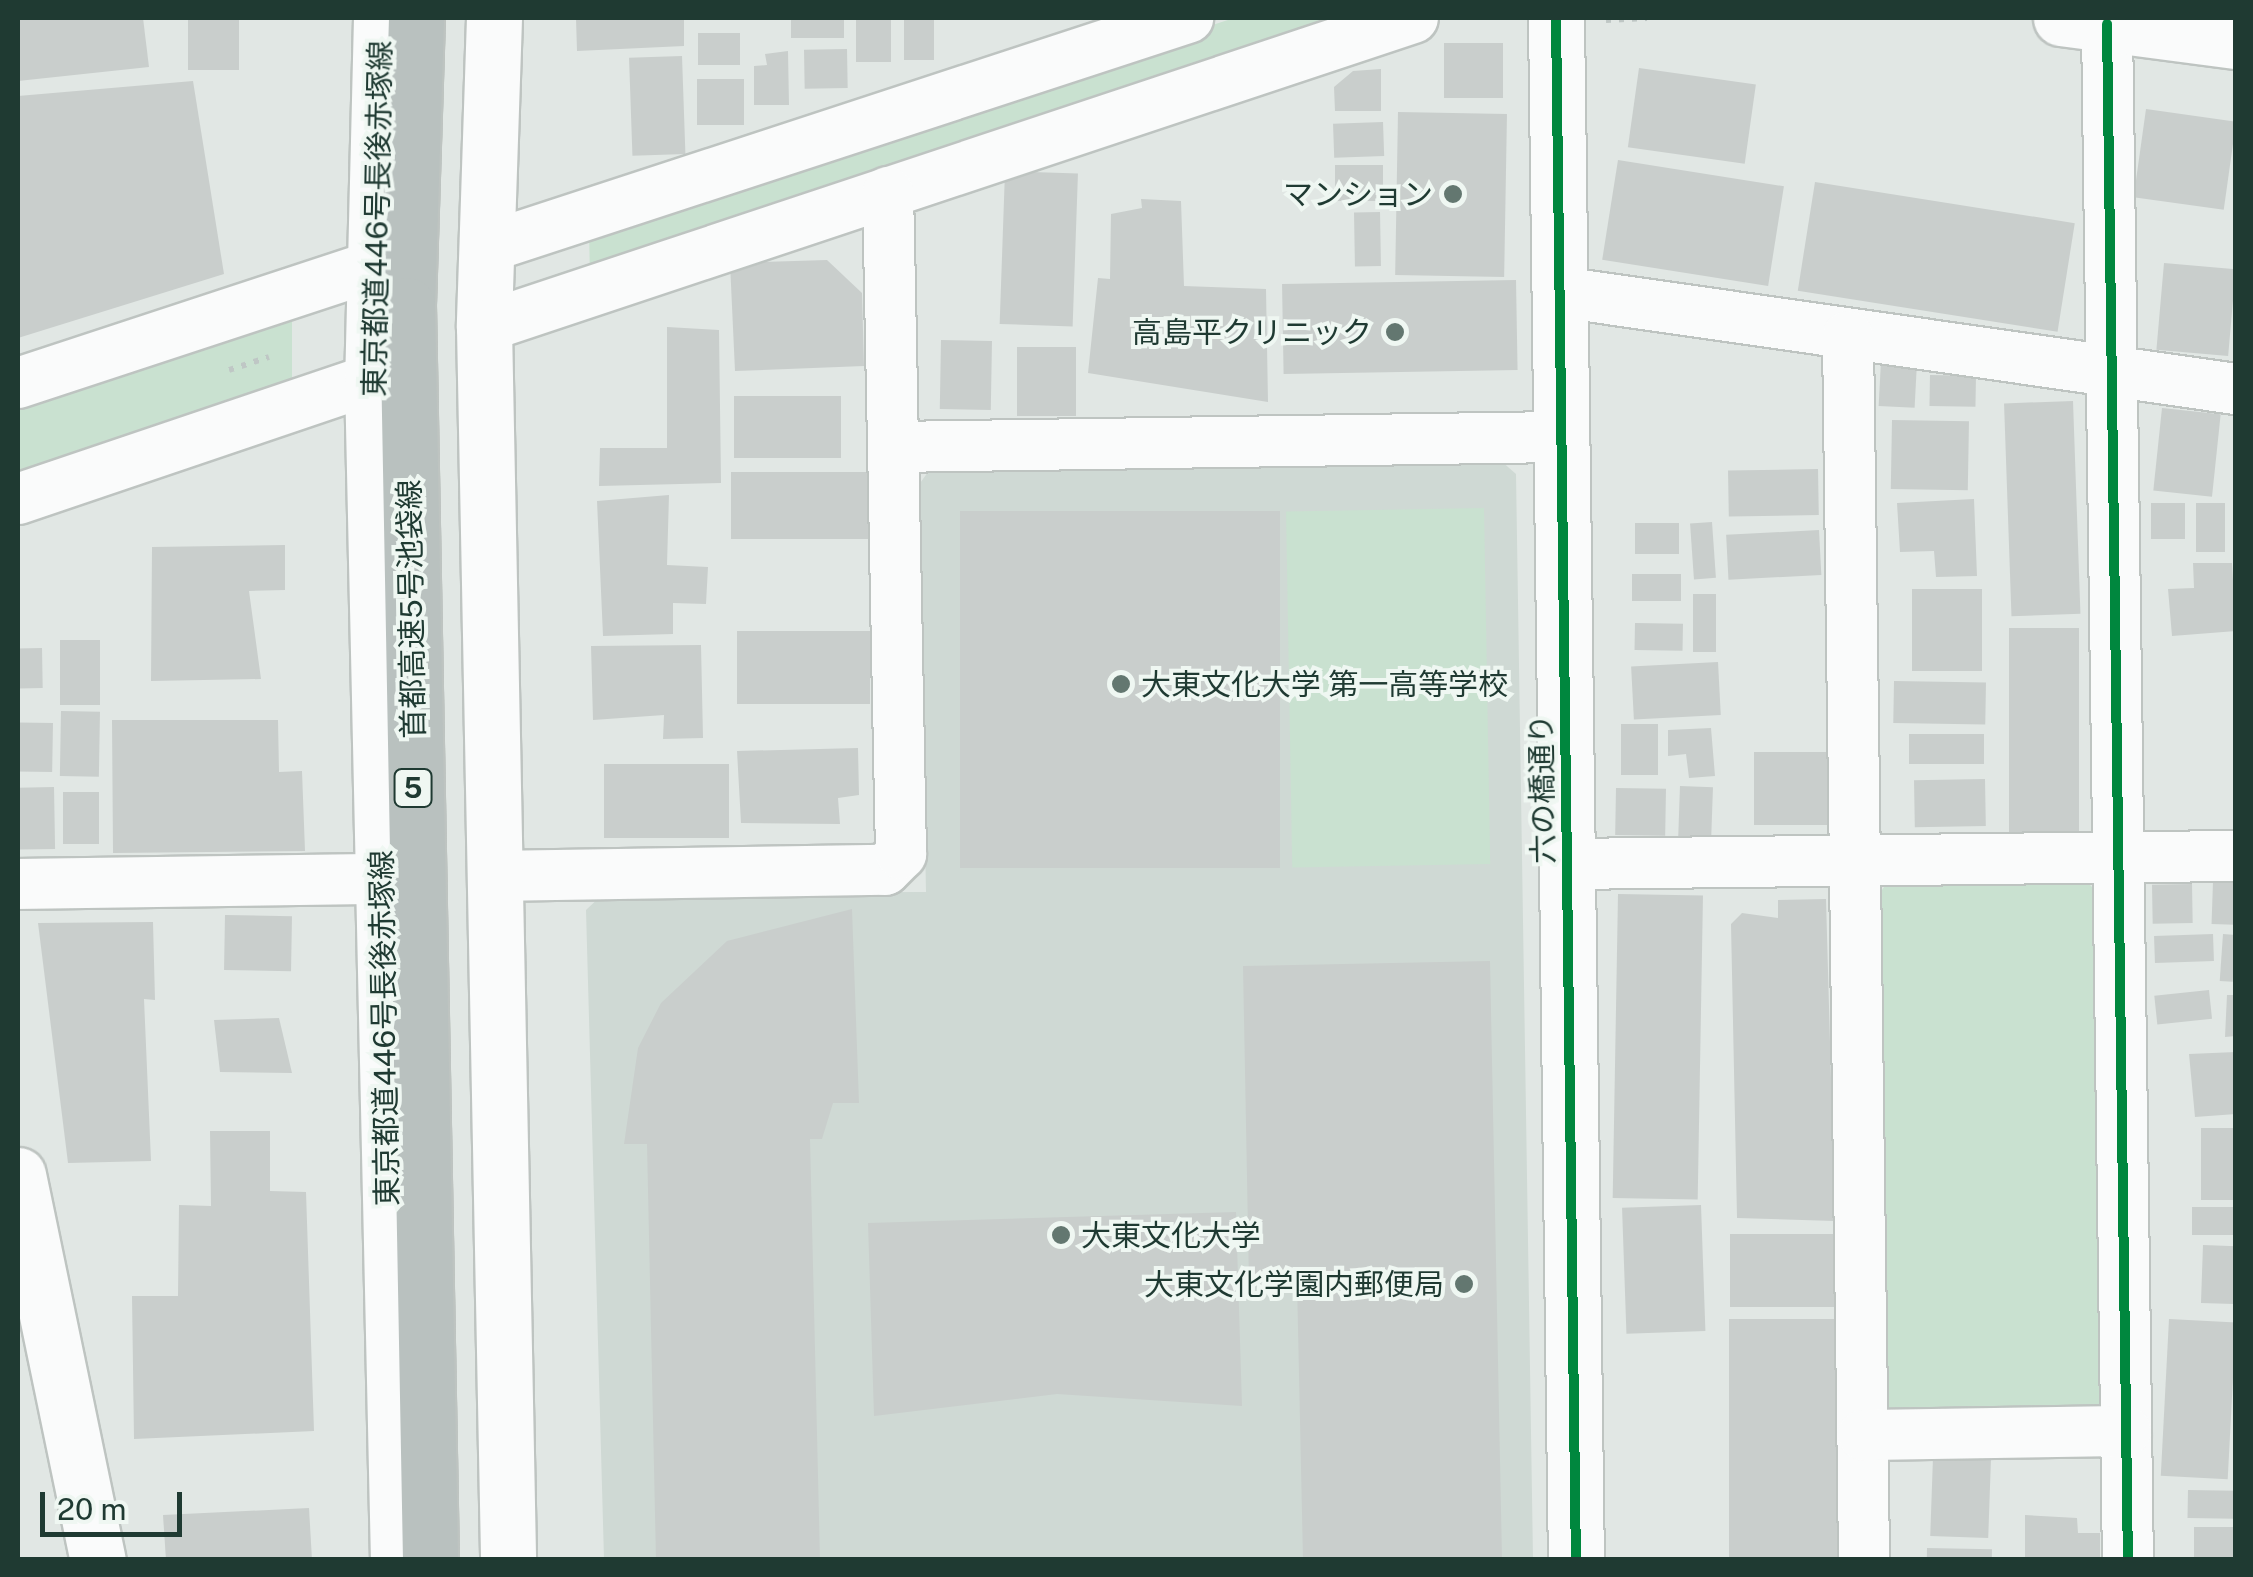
<!DOCTYPE html>
<meta charset="utf-8">
<style>
body{margin:0}
#map{position:relative;width:2253px;height:1577px;overflow:hidden;background:#e1e7e4;font-family:"Public Sans","Noto Sans JP",sans-serif}
div>[style]{position:absolute}
.built>*{inset:0;background:#cfd9d4}
.green>*{inset:0;background:#c9e1d0;transform-origin:0 0}
.building>*{inset:0;background:#c9cecc;transform-origin:0 0}
.path>*{height:6px;margin-top:-3px;transform-origin:0;background:repeating-linear-gradient(90deg,#bfc7c5 0 5px,transparent 0 13px)}
.roads{filter:drop-shadow(2px 0 #bec4c1) drop-shadow(-2px 0 #bec4c1) drop-shadow(0 2px #bec4c1) drop-shadow(0 -2px #bec4c1)}
.minor>*{height:50px;margin:-25px;padding:0 25px;transform-origin:25px;border-radius:25px;background:#fafbfb}
.tertiary>*{height:55px;margin:-27.5px;padding:0 27.5px;transform-origin:27.5px;border-radius:27.5px;background:#fafbfb}
.secondary>*{height:55px;margin:-27.5px;padding:0 27.5px;transform-origin:27.5px;border-radius:27.5px;background:#fafbfb}
.motorway>*{height:55px;margin:-27.5px;padding:0 27.5px;transform-origin:27.5px;border-radius:27.5px;background:#b9c1bf}
.cycleway>*{height:10px;margin:-5px;padding:0 5px;transform-origin:5px;border-radius:5px;background:#00873e}
.dots>*{width:28px;height:28px;translate:-50% -50%;box-sizing:border-box;border:5px solid #eff7f2;border-radius:50%}
span{translate:-50% -50%;white-space:nowrap;text-align:center;line-height:1.15;-webkit-text-stroke:8px #eff7f2;paint-order:stroke}
.shield-label span{padding:2px 8px;background:#eff7f2;border:2px solid;border-radius:8px;-webkit-text-stroke-width:0}
.shield-label{font-size:28px;color:#1f3a32;font-weight:700}
.poi-label{font-size:30px;color:#1f3a32}
.right{translate:-100% -50%;text-align:right}
.left{translate:0 -50%;text-align:left}
.street-label{font-size:30px;color:#1f3a32}
.frame{position:absolute;inset:0;border:20px solid #1f3a32;pointer-events:none}
.scale{position:absolute;left:40px;top:1492px;width:142px;height:45px;box-sizing:border-box;border:5px solid #1f3a32;border-top:0;padding-left:12px;font-size:30px;line-height:35px;white-space:nowrap;color:#1f3a32;-webkit-text-stroke:8px #eff7f2;paint-order:stroke}
</style>
<div id="map">
<div class="built">
<i style="clip-path:polygon(1500px 460px,1516px 474px,1533px 1559px,604px 1559px,586px 910px,604px 893px,926px 892px,918px 486px,933px 465px)"></i>
</div>
<div class="green">
<i style="clip-path:polygon(1234px 18px,1373px 18px,590px 277px,589px 229px)"></i>
<i style="clip-path:polygon(292px 309px,292px 391px,18px 487px,18px 400px)"></i>
<i style="left:1484px;top:508px;width:356px;height:198px;rotate:89deg"></i>
<i style="clip-path:polygon(2083px 878px,2099px 894px,2105px 1396px,2089px 1417px,1903px 1421px,1882px 1405px,1877px 897px,1889px 880px)"></i>
</div>
<div class="building">
<i style="clip-path:polygon(18px 18px,143px 18px,149px 67px,18px 81px)"></i>
<i style="left:188px;top:18px;width:51px;height:52px"></i>
<i style="clip-path:polygon(576px 18px,684px 18px,684px 46px,577px 51px)"></i>
<i style="left:791px;top:18px;width:53px;height:20px"></i>
<i style="left:856px;top:18px;width:35px;height:44px"></i>
<i style="left:904px;top:18px;width:30px;height:42px"></i>
<i style="left:740px;top:33px;width:32px;height:42px;rotate:90deg"></i>
<i style="left:1503px;top:43px;width:55px;height:59px;rotate:90deg"></i>
<i style="left:847px;top:49px;width:39px;height:43px;rotate:89deg"></i>
<i style="clip-path:polygon(788px 51px,789px 105px,754px 105px,754px 66px,767px 65px,765px 54px)"></i>
<i style="left:682px;top:56px;width:98px;height:53px;rotate:88deg"></i>
<i style="left:1639px;top:68px;width:118px;height:80px;rotate:8deg"></i>
<i style="clip-path:polygon(1381px 69px,1381px 111px,1335px 111px,1334px 87px,1353px 71px)"></i>
<i style="left:744px;top:79px;width:46px;height:47px;rotate:90deg"></i>
<i style="clip-path:polygon(193px 81px,224px 274px,18px 338px,18px 96px)"></i>
<i style="left:2146px;top:109px;width:91px;height:89px;rotate:8deg"></i>
<i style="left:1398px;top:112px;width:109px;height:163px;rotate:1deg"></i>
<i style="left:1383px;top:122px;width:34px;height:50px;rotate:88deg"></i>
<i style="left:1618px;top:160px;width:168px;height:101px;rotate:9deg"></i>
<i style="left:1335px;top:165px;width:48px;height:36px"></i>
<i style="left:1005px;top:171px;width:73px;height:153px;rotate:2deg"></i>
<i style="left:1815px;top:182px;width:263px;height:110px;rotate:9deg"></i>
<i style="clip-path:polygon(1141px 199px,1181px 201px,1184px 286px,1266px 289px,1268px 402px,1088px 373px,1098px 278px,1110px 279px,1111px 214px,1142px 208px)"></i>
<i style="left:1380px;top:212px;width:54px;height:26px;rotate:89deg"></i>
<i style="clip-path:polygon(827px 260px,862px 293px,864px 366px,735px 371px,730px 263px)"></i>
<i style="left:2164px;top:263px;width:72px;height:87px;rotate:5deg"></i>
<i style="left:1516px;top:280px;width:90px;height:234px;rotate:89deg"></i>
<i style="clip-path:polygon(667px 327px,719px 330px,721px 483px,599px 486px,600px 448px,667px 448px)"></i>
<i style="left:941px;top:340px;width:51px;height:69px;rotate:1deg"></i>
<i style="left:1017px;top:347px;width:59px;height:69px"></i>
<i style="left:1881px;top:361px;width:36px;height:45px;rotate:3deg"></i>
<i style="left:1930px;top:375px;width:46px;height:31px;rotate:1deg"></i>
<i style="left:841px;top:396px;width:62px;height:107px;rotate:90deg"></i>
<i style="left:2073px;top:401px;width:213px;height:69px;rotate:88deg"></i>
<i style="left:2162px;top:408px;width:59px;height:83px;rotate:6deg"></i>
<i style="left:1892px;top:420px;width:77px;height:69px;rotate:1deg"></i>
<i style="left:1818px;top:469px;width:46px;height:90px;rotate:89deg"></i>
<i style="left:731px;top:472px;width:138px;height:67px"></i>
<i style="clip-path:polygon(669px 495px,667px 565px,708px 567px,706px 604px,673px 603px,673px 634px,603px 636px,597px 501px)"></i>
<i style="clip-path:polygon(1974px 499px,1977px 576px,1936px 577px,1934px 551px,1900px 552px,1897px 503px)"></i>
<i style="left:2151px;top:503px;width:34px;height:36px"></i>
<i style="left:2196px;top:503px;width:29px;height:49px"></i>
<i style="left:960px;top:511px;width:320px;height:357px"></i>
<i style="left:1712px;top:522px;width:56px;height:22px;rotate:86deg"></i>
<i style="left:1635px;top:523px;width:44px;height:31px"></i>
<i style="left:1819px;top:530px;width:45px;height:93px;rotate:87deg"></i>
<i style="clip-path:polygon(285px 545px,285px 590px,249px 591px,261px 679px,151px 681px,152px 547px)"></i>
<i style="clip-path:polygon(2193px 563px,2232px 563px,2236px 631px,2172px 636px,2168px 589px,2194px 588px)"></i>
<i style="left:1632px;top:574px;width:49px;height:27px"></i>
<i style="left:1912px;top:589px;width:70px;height:82px"></i>
<i style="left:1693px;top:594px;width:23px;height:58px"></i>
<i style="left:1635px;top:623px;width:48px;height:27px;rotate:1deg"></i>
<i style="left:2009px;top:628px;width:70px;height:204px"></i>
<i style="left:737px;top:631px;width:133px;height:73px"></i>
<i style="left:60px;top:640px;width:40px;height:65px"></i>
<i style="clip-path:polygon(701px 645px,703px 738px,663px 739px,664px 715px,593px 720px,591px 646px)"></i>
<i style="left:42px;top:648px;width:40px;height:24px;rotate:89deg"></i>
<i style="left:1718px;top:662px;width:53px;height:87px;rotate:87deg"></i>
<i style="left:1894px;top:681px;width:92px;height:42px;rotate:1deg"></i>
<i style="left:61px;top:711px;width:39px;height:65px;rotate:1deg"></i>
<i style="clip-path:polygon(112px 720px,278px 720px,279px 772px,302px 771px,305px 851px,113px 853px)"></i>
<i style="left:53px;top:723px;width:49px;height:35px;rotate:91deg"></i>
<i style="left:1658px;top:724px;width:51px;height:37px;rotate:90deg"></i>
<i style="clip-path:polygon(1711px 728px,1715px 776px,1689px 778px,1686px 754px,1668px 756px,1668px 730px)"></i>
<i style="left:1984px;top:734px;width:30px;height:75px;rotate:90deg"></i>
<i style="clip-path:polygon(858px 748px,859px 795px,838px 798px,840px 824px,741px 823px,737px 751px)"></i>
<i style="left:1829px;top:752px;width:73px;height:75px;rotate:90deg"></i>
<i style="left:604px;top:764px;width:125px;height:74px"></i>
<i style="left:1985px;top:779px;width:47px;height:71px;rotate:89deg"></i>
<i style="left:1680px;top:786px;width:33px;height:53px;rotate:2deg"></i>
<i style="left:54px;top:787px;width:62px;height:36px;rotate:89deg"></i>
<i style="left:1616px;top:788px;width:50px;height:47px;rotate:1deg"></i>
<i style="left:99px;top:792px;width:52px;height:36px;rotate:90deg"></i>
<i style="left:2213px;top:882px;width:23px;height:42px;rotate:2deg"></i>
<i style="left:2192px;top:884px;width:39px;height:40px;rotate:89deg"></i>
<i style="left:1618px;top:894px;width:85px;height:304px;rotate:1deg"></i>
<i style="clip-path:polygon(1826px 899px,1835px 1221px,1737px 1218px,1731px 924px,1742px 913px,1778px 918px,1778px 900px)"></i>
<i style="clip-path:polygon(852px 909px,859px 1103px,833px 1103px,822px 1139px,810px 1139px,820px 1560px,656px 1560px,647px 1144px,624px 1144px,638px 1048px,661px 1003px,727px 941px)"></i>
<i style="left:225px;top:915px;width:67px;height:55px;rotate:1deg"></i>
<i style="clip-path:polygon(153px 922px,155px 1000px,144px 999px,151px 1161px,68px 1163px,38px 923px)"></i>
<i style="left:2213px;top:934px;width:27px;height:59px;rotate:88deg"></i>
<i style="left:2223px;top:934px;width:13px;height:47px;rotate:4deg"></i>
<i style="clip-path:polygon(1490px 961px,1502px 1560px,1303px 1560px,1297px 1282px,1249px 1283px,1243px 966px)"></i>
<i style="left:2209px;top:990px;width:29px;height:55px;rotate:84deg"></i>
<i style="clip-path:polygon(2227px 995px,2236px 995px,2236px 1036px,2225px 1037px)"></i>
<i style="clip-path:polygon(279px 1018px,292px 1073px,220px 1072px,214px 1020px)"></i>
<i style="clip-path:polygon(2236px 1052px,2236px 1114px,2195px 1117px,2189px 1054px)"></i>
<i style="left:2201px;top:1128px;width:35px;height:72px"></i>
<i style="clip-path:polygon(210px 1131px,270px 1131px,270px 1191px,306px 1192px,314px 1431px,134px 1439px,132px 1296px,178px 1296px,179px 1205px,211px 1206px)"></i>
<i style="left:1701px;top:1205px;width:126px;height:79px;rotate:88deg"></i>
<i style="left:2192px;top:1207px;width:44px;height:28px"></i>
<i style="clip-path:polygon(1236px 1212px,1242px 1406px,1057px 1394px,874px 1416px,868px 1223px)"></i>
<i style="left:1730px;top:1234px;width:107px;height:73px"></i>
<i style="left:2203px;top:1245px;width:33px;height:58px;rotate:2deg"></i>
<i style="left:1729px;top:1319px;width:108px;height:241px"></i>
<i style="left:2169px;top:1319px;width:67px;height:157px;rotate:3deg"></i>
<i style="left:1933px;top:1457px;width:58px;height:79px;rotate:2deg"></i>
<i style="left:2188px;top:1490px;width:48px;height:28px;rotate:1deg"></i>
<i style="clip-path:polygon(309px 1508px,312px 1560px,166px 1560px,163px 1515px)"></i>
<i style="clip-path:polygon(2025px 1515px,2077px 1518px,2078px 1533px,2100px 1533px,2100px 1560px,2025px 1560px)"></i>
<i style="left:2194px;top:1527px;width:42px;height:33px"></i>
<i style="left:1927px;top:1548px;width:65px;height:12px;rotate:1deg"></i>
</div>
<div class="path">
<i style="left:1606px;top:20px;width:41px;rotate:-2.8deg"></i>
<i style="left:229px;top:370px;width:42px;rotate:-18deg"></i>
</div>
<div class="roads">
<div class="minor">
<i style="left:2107px;top:24px;width:1536px;rotate:89.22deg"></i>
<i style="left:485px;top:248px;width:740px;rotate:-18.12deg"></i>
<i style="left:1560px;top:292px;width:683px;rotate:8.17deg"></i>
<i style="left:484px;top:327px;width:979px;rotate:-18.4deg"></i>
<i style="left:1848px;top:336px;width:1224px;rotate:89.25deg"></i>
<i style="left:18px;top:383px;width:372px;rotate:-18.2deg"></i>
<i style="left:893px;top:447px;width:669px;rotate:-0.86deg"></i>
<i style="left:18px;top:499px;width:374px;rotate:-18.7deg"></i>
<i style="left:1568px;top:864px;width:668px;rotate:-0.69deg"></i>
<i style="left:493px;top:876px;width:392px;rotate:-0.9deg"></i>
<i style="left:885px;top:870px;width:23px;rotate:-45deg"></i>
<i style="left:901px;top:854px;width:662px;rotate:-91.12deg"></i>
<i style="left:18px;top:884px;width:362px;rotate:-0.8deg"></i>
<i style="left:1863px;top:1435px;width:263px;rotate:-0.9deg"></i>
</div>
<div class="tertiary">
<i style="left:1556px;top:18px;width:1542px;rotate:89.26deg"></i>
<i style="left:2061px;top:18px;width:177px;rotate:7.5deg"></i>
</div>
<div class="secondary">
<i style="left:381px;top:18px;width:361px;rotate:91.4deg"></i>
<i style="left:372px;top:379px;width:1181px;rotate:88.74deg"></i>
<i style="left:494px;top:18px;width:309px;rotate:91.9deg"></i>
<i style="left:484px;top:327px;width:1233px;rotate:88.88deg"></i>
<i style="left:18px;top:1175px;width:393px;rotate:78.3deg"></i>
</div>
<div class="motorway">
<i style="left:416px;top:18px;width:287px;rotate:91.8deg"></i>
<i style="left:407px;top:305px;width:1255px;rotate:88.95deg"></i>
</div>
</div>
<div class="cycleway">
<i style="left:1556px;top:18px;width:1542px;rotate:89.26deg"></i>
<i style="left:2107px;top:24px;width:1536px;rotate:89.22deg"></i>
</div>
<div class="dots">
<i style="left:1453px;top:194px;background:#637770"></i>
<i style="left:1395px;top:332px;background:#637770"></i>
<i style="left:1121px;top:684px;background:#637770"></i>
<i style="left:1061px;top:1235px;background:#637770"></i>
<i style="left:1464px;top:1284px;background:#637770"></i>
</div>
<div class="shield-label">
<span style="left:413px;top:788px">5</span>
</div>
<div class="poi-label">
<span class="right" style="left:1433px;top:194px">マンション</span>
<span class="right" style="left:1372px;top:332px">高島平クリニック</span>
<span class="left" style="left:1141px;top:684px">大東文化大学 第一高等学校</span>
<span class="left" style="left:1081px;top:1235px">大東文化大学</span>
<span class="right" style="left:1444px;top:1284px">大東文化学園内郵便局</span>
</div>
<div class="street-label">
<span style="left:377px;top:219px;rotate:-89deg">東京都道446号長後赤塚線</span>
<span style="left:411px;top:609px;rotate:-91deg">首都高速5号池袋線</span>
<span style="left:1542px;top:789px;rotate:-91deg">六の橋通り</span>
<span style="left:384px;top:1028px;rotate:-91deg">東京都道446号長後赤塚線</span>
</div>
<div class="frame"></div>
<div class="scale">20 m</div>
</div>
